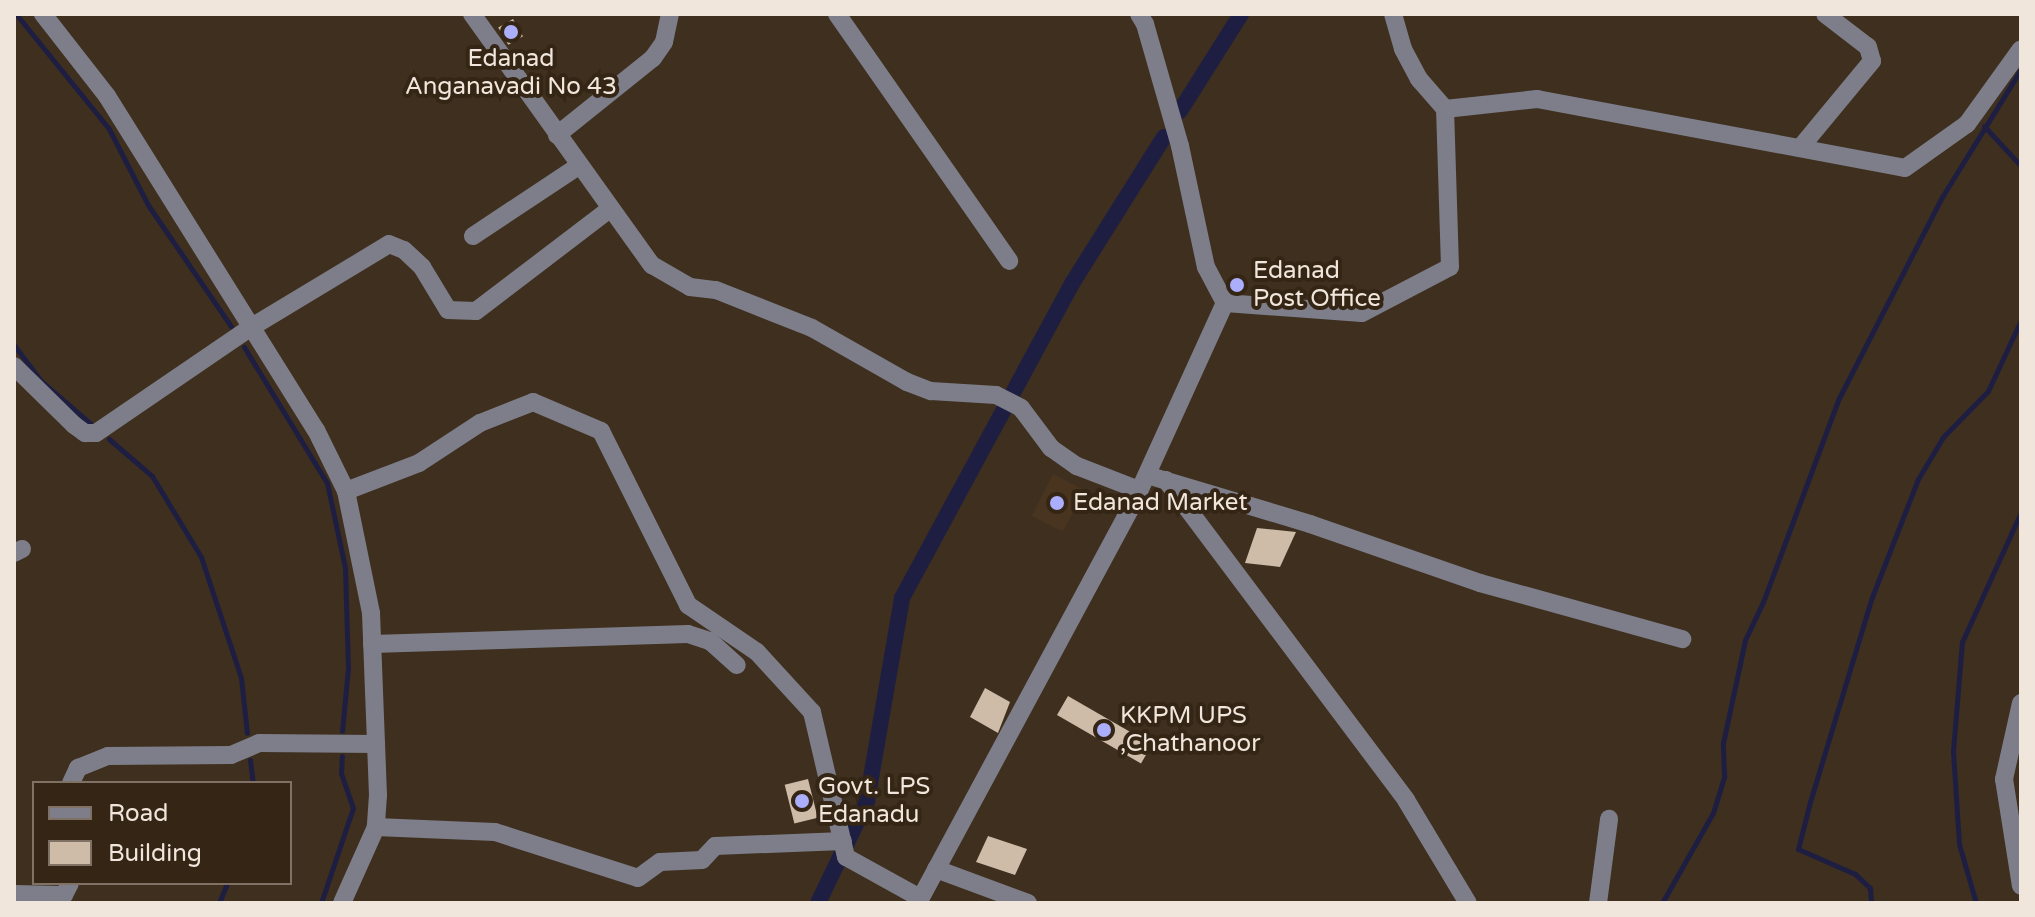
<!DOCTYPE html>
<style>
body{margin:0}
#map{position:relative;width:2035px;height:917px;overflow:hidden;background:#3e2f1f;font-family:"Varela Round",sans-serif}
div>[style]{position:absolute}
.built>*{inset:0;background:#49351f;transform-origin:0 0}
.stream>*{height:5px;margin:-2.5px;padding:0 2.5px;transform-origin:2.5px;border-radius:2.5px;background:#1e1e42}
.canal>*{height:16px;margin:-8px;padding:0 8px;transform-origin:8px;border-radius:8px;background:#1e1e42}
.building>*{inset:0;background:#cebba8;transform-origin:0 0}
.minor>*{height:18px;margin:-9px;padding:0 9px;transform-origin:9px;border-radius:9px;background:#7d7e89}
.dots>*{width:22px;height:22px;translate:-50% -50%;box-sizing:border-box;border:4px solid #342515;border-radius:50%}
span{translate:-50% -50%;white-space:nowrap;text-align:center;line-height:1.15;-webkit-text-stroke:8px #342515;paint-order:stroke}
.poi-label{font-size:24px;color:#f0e6dc}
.left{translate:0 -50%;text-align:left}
.frame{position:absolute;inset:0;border:16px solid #f0e6dc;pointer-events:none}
.legend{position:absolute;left:32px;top:781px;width:260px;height:104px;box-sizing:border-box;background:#342515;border:2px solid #7f7265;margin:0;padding:10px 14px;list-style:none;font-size:24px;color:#f0e6dc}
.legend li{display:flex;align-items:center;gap:16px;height:40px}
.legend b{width:40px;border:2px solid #7f7265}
</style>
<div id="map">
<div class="built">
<i style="left:1053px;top:474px;width:35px;height:47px;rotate:27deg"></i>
</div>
<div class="stream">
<i style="left:16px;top:14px;width:148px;rotate:51deg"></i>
<i style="left:109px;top:129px;width:85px;rotate:62.8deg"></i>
<i style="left:148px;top:205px;width:147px;rotate:55.6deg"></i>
<i style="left:1984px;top:126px;width:54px;rotate:47.2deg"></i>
<i style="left:14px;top:345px;width:45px;rotate:53.1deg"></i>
<i style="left:41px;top:381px;width:65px;rotate:40.6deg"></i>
<i style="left:244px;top:347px;width:159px;rotate:58.6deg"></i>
<i style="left:327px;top:483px;width:87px;rotate:78deg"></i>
<i style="left:345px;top:568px;width:100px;rotate:88.3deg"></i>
<i style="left:348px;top:668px;width:63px;rotate:95.4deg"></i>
<i style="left:109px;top:439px;width:57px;rotate:40.7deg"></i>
<i style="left:152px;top:476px;width:95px;rotate:58.8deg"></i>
<i style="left:201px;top:557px;width:127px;rotate:71.7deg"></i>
<i style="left:241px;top:678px;width:55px;rotate:83.8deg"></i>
<i style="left:250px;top:760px;width:23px;rotate:83deg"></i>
<i style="left:219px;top:903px;width:22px;rotate:-68deg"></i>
<i style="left:321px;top:903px;width:100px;rotate:-71.4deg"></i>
<i style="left:353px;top:808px;width:37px;rotate:-109deg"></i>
<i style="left:341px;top:773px;width:17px;rotate:-87deg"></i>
<i style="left:1662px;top:903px;width:103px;rotate:-60.5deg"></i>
<i style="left:1713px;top:813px;width:39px;rotate:-73deg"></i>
<i style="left:1724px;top:776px;width:33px;rotate:-92deg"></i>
<i style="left:1723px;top:743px;width:105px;rotate:-77.9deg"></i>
<i style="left:1745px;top:640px;width:42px;rotate:-64.7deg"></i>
<i style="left:1763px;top:602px;width:218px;rotate:-69.6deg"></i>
<i style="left:1839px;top:398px;width:226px;rotate:-62.9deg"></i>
<i style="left:1942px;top:197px;width:150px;rotate:-58.3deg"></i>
<i style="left:1871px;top:903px;width:15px;rotate:-94deg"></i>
<i style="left:1870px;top:888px;width:21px;rotate:-137deg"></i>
<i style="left:1855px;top:874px;width:62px;rotate:-156.3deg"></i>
<i style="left:1798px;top:849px;width:49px;rotate:-75.7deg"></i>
<i style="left:1810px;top:802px;width:214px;rotate:-73.2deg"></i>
<i style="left:1872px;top:597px;width:127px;rotate:-68.7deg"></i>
<i style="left:1918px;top:479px;width:49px;rotate:-59.2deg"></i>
<i style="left:1943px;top:437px;width:64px;rotate:-45.6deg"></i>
<i style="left:1988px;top:391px;width:78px;rotate:-65.1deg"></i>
<i style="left:1976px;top:903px;width:61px;rotate:-106.1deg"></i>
<i style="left:1959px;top:844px;width:93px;rotate:-93.7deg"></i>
<i style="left:1953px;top:751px;width:109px;rotate:-85.3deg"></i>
<i style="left:1962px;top:642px;width:143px;rotate:-65.6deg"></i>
</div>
<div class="canal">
<i style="left:1180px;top:111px;width:115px;rotate:-57.8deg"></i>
<i style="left:818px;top:903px;width:113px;rotate:-64.3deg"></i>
<i style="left:867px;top:801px;width:206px;rotate:-80.2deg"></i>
<i style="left:902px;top:598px;width:359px;rotate:-61.6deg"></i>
<i style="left:1073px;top:282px;width:171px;rotate:-57.9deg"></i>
</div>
<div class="building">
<i style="left:513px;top:19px;width:20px;height:17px;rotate:60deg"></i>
<i style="clip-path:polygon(1257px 528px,1296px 532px,1280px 567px,1245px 563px)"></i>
<i style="clip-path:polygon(985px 688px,1010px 702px,998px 733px,970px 717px)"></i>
<i style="left:1068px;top:696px;width:97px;height:22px;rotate:30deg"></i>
<i style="left:808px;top:779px;width:40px;height:24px;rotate:76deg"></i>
<i style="clip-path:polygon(988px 836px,1027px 849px,1015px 875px,976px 862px)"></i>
</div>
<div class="minor">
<i style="left:43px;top:14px;width:104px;rotate:52deg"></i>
<i style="left:107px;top:96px;width:394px;rotate:58deg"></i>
<i style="left:316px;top:430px;width:68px;rotate:63.8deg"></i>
<i style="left:346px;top:491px;width:125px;rotate:78.4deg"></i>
<i style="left:371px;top:613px;width:182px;rotate:87.8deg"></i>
<i style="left:378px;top:795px;width:32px;rotate:94deg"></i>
<i style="left:376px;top:827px;width:83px;rotate:114.1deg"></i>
<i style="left:472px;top:14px;width:309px;rotate:54.4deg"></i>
<i style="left:652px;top:265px;width:44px;rotate:30.1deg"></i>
<i style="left:690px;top:287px;width:26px;rotate:7deg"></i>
<i style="left:716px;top:290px;width:103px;rotate:21.6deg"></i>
<i style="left:812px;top:328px;width:109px;rotate:29.6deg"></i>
<i style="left:907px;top:382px;width:26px;rotate:21deg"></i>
<i style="left:931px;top:391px;width:65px;rotate:3.5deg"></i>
<i style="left:996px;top:395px;width:28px;rotate:27deg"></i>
<i style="left:1021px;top:408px;width:50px;rotate:53.1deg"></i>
<i style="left:1051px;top:448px;width:32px;rotate:35deg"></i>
<i style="left:1077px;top:466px;width:66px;rotate:21.2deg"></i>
<i style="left:837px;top:14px;width:301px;rotate:55.1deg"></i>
<i style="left:1139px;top:14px;width:12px;rotate:59deg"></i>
<i style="left:1145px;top:24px;width:127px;rotate:74deg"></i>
<i style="left:1180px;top:146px;width:124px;rotate:77.9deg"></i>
<i style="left:1206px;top:267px;width:41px;rotate:62.2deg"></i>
<i style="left:1393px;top:14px;width:36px;rotate:74deg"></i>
<i style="left:1403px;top:49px;width:34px;rotate:62deg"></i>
<i style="left:1419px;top:79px;width:40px;rotate:49deg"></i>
<i style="left:557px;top:135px;width:123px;rotate:-38.7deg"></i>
<i style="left:653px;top:58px;width:19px;rotate:-55deg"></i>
<i style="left:664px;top:42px;width:29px;rotate:-78deg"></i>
<i style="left:1800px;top:148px;width:113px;rotate:-50.4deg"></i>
<i style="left:1872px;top:61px;width:15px;rotate:-106deg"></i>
<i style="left:1868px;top:47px;width:54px;rotate:-142.5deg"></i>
<i style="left:473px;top:236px;width:128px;rotate:-33.6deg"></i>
<i style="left:14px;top:366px;width:84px;rotate:44.5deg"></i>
<i style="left:74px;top:425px;width:14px;rotate:36deg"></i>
<i style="left:85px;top:433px;width:11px"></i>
<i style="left:96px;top:433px;width:186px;rotate:-34.3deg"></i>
<i style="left:250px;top:328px;width:162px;rotate:-31.1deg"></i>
<i style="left:389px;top:244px;width:16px;rotate:22deg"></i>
<i style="left:404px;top:250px;width:25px;rotate:43deg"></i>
<i style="left:422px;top:267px;width:50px;rotate:58.8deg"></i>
<i style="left:448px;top:310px;width:28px;rotate:2deg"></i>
<i style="left:476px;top:311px;width:168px;rotate:-37.3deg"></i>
<i style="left:1147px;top:475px;width:170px;rotate:16.7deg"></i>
<i style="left:1310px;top:524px;width:180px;rotate:19.1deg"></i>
<i style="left:1480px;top:583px;width:210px;rotate:15.5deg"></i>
<i style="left:1166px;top:480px;width:400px;rotate:53.1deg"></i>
<i style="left:1406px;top:800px;width:120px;rotate:59deg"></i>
<i style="left:346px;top:491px;width:78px;rotate:-21deg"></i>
<i style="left:419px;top:463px;width:73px;rotate:-33.3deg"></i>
<i style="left:480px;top:423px;width:57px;rotate:-21.6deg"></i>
<i style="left:533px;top:402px;width:74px;rotate:23.1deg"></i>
<i style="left:601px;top:431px;width:195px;rotate:63.4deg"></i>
<i style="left:688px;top:605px;width:83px;rotate:34.3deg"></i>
<i style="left:757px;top:652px;width:81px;rotate:47.5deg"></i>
<i style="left:812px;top:712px;width:149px;rotate:76.8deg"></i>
<i style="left:846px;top:857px;width:85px;rotate:29deg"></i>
<i style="left:14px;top:553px;width:9px;rotate:-27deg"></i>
<i style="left:372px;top:644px;width:316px;rotate:-1.8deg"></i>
<i style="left:688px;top:634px;width:23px;rotate:18deg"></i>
<i style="left:710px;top:641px;width:36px;rotate:42deg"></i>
<i style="left:2021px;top:703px;width:78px;rotate:102.6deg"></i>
<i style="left:2004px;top:779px;width:108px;rotate:81deg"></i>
<i style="left:71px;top:783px;width:17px;rotate:-65deg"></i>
<i style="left:78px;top:768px;width:32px;rotate:-22deg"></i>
<i style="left:108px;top:756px;width:123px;rotate:-0.5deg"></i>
<i style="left:231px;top:755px;width:30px;rotate:-23deg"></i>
<i style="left:259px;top:743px;width:117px;rotate:0.5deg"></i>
<i style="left:376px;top:827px;width:119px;rotate:2.4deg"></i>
<i style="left:495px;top:832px;width:150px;rotate:17.8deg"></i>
<i style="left:638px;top:878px;width:27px;rotate:-36deg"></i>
<i style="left:660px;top:862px;width:42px;rotate:-2.7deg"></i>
<i style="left:702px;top:860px;width:19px;rotate:-47deg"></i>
<i style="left:715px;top:846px;width:128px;rotate:-2.2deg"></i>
<i style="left:936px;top:869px;width:98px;rotate:20.3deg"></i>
<i style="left:14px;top:894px;width:50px;rotate:1.1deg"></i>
<i style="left:64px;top:895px;width:13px;rotate:-63deg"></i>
<i style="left:918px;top:903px;width:460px;rotate:-61.7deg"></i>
<i style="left:1136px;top:498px;width:214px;rotate:-65.5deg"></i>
<i style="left:1225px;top:303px;width:137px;rotate:4.2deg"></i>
<i style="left:1362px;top:313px;width:99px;rotate:-27.6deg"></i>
<i style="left:1450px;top:267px;width:158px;rotate:-91.8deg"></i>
<i style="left:1445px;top:109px;width:93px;rotate:-6.2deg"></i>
<i style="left:1537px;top:99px;width:374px;rotate:10.6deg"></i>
<i style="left:1905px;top:168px;width:76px;rotate:-35.4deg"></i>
<i style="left:1967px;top:124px;width:92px;rotate:-54.2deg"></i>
<i style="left:1598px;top:903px;width:85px;rotate:-82.5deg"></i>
</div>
<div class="dots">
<i style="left:511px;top:32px;background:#abaffb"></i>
<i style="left:1237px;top:285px;background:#abaffb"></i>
<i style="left:1057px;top:503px;background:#abaffb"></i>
<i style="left:1104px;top:730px;background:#abaffb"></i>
<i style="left:802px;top:801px;background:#abaffb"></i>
</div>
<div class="poi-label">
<span style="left:511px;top:73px">Edanad<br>Anganavadi No 43</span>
<span class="left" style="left:1253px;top:285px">Edanad<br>Post Office</span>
<span class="left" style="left:1073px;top:503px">Edanad Market</span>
<span class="left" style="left:1120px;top:730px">KKPM UPS<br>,Chathanoor</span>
<span class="left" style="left:818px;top:801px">Govt. LPS<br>Edanadu</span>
</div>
<div class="frame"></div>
<ul class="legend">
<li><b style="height:10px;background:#7d7e89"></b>Road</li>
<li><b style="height:22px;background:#cebba8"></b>Building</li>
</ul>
</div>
